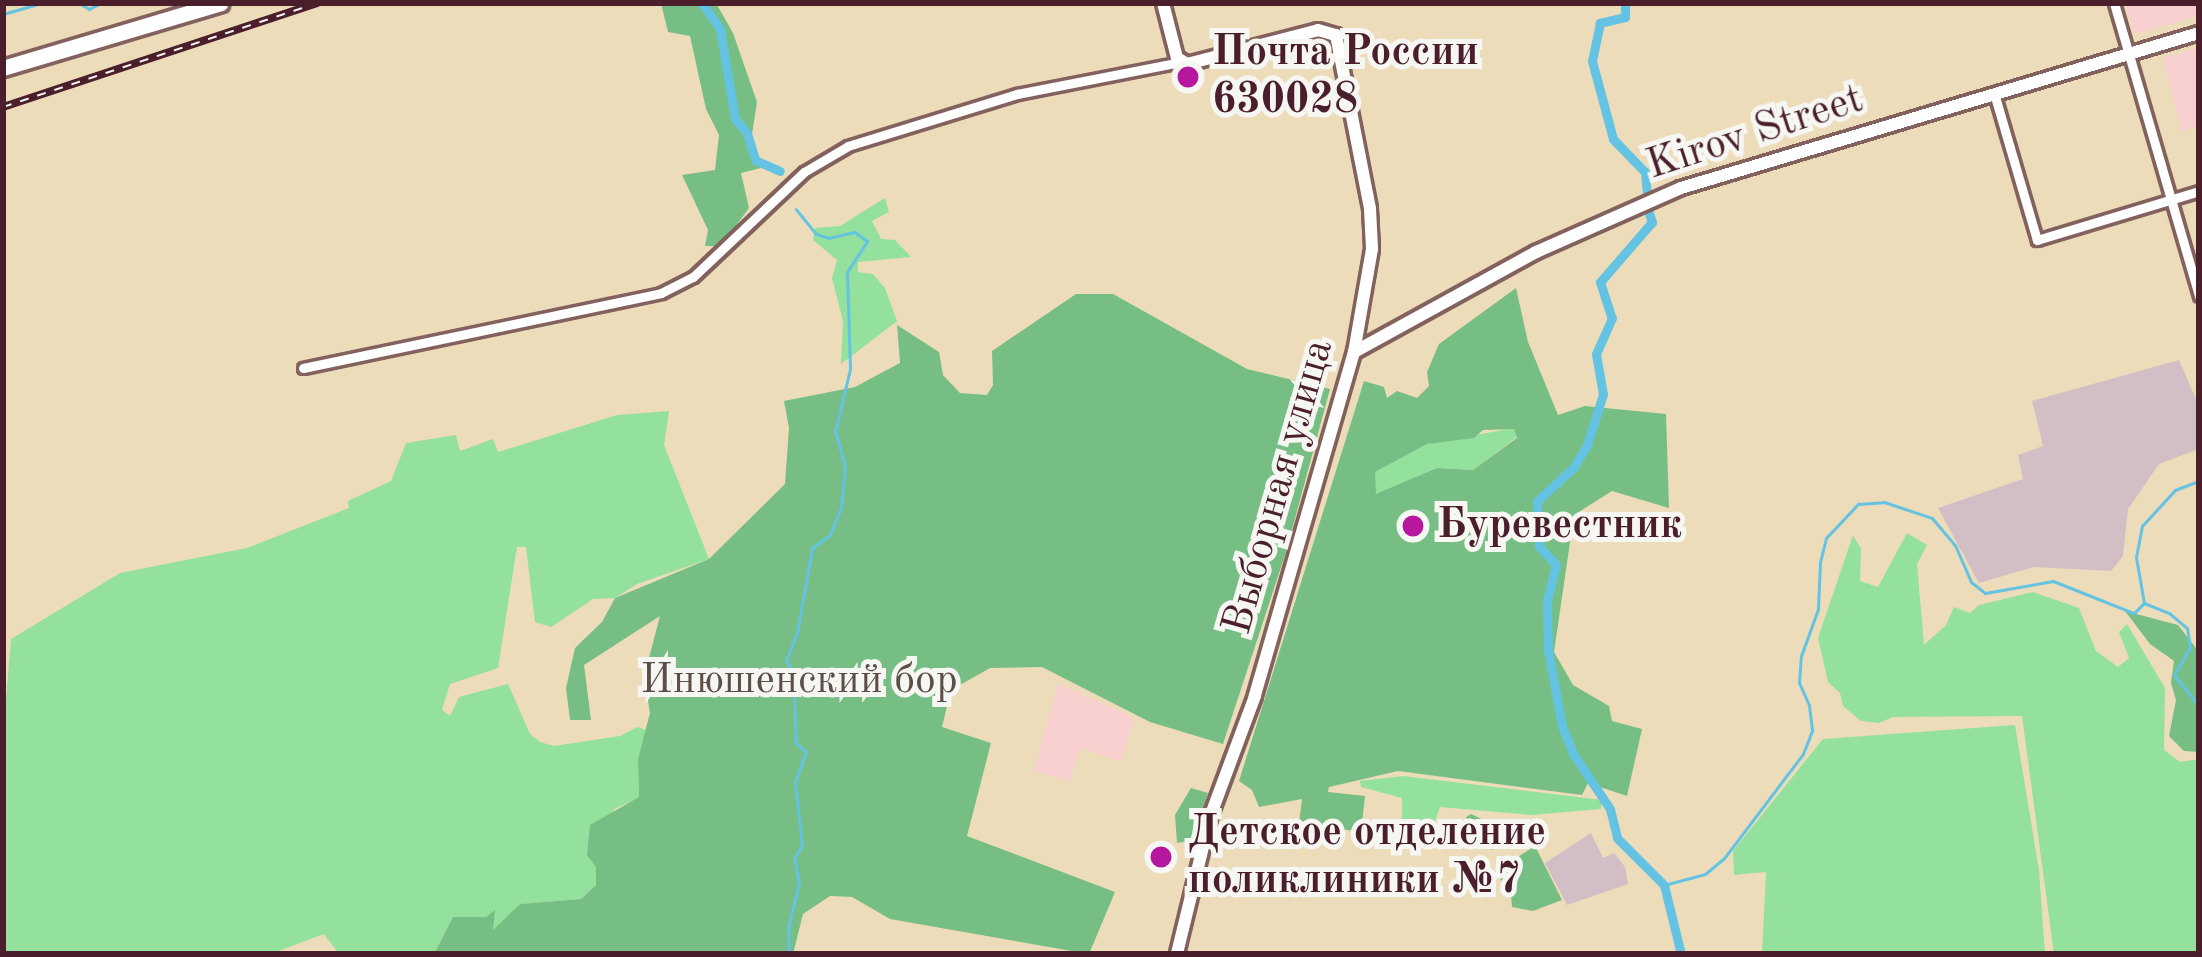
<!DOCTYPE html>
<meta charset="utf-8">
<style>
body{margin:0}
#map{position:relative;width:2202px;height:957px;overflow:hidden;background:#eddcba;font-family:"Old Standard TT",serif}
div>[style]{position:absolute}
.built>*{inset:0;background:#f7d0cf}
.industrial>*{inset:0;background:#d2bec5}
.green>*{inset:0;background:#94e09d}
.forest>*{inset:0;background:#77be84}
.stream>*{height:3px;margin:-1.5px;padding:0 1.5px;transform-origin:1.5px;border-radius:1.5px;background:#64c3e2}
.river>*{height:9px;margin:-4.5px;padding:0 4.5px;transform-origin:4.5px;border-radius:4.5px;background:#64c3e2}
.roads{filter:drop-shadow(3px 0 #83615d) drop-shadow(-3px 0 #83615d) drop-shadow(0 3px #83615d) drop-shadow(0 -3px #83615d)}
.minor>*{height:9px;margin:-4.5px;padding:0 4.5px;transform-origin:4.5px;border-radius:4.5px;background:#fff}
.major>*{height:12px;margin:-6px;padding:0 6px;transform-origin:6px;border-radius:6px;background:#fff}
.highway>*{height:15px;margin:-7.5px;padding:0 7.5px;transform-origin:7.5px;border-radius:7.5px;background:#fff}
.rail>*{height:8px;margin-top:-4px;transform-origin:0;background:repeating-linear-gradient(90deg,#f6f6f2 0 9px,#4a1f2b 0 18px);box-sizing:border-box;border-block:3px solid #4a1f2b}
.dots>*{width:33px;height:33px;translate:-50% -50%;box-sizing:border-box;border:6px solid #f6f6f2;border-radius:50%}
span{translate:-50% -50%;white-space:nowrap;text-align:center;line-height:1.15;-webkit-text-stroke:10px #f6f6f2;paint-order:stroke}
.poi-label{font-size:42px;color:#4a1f2b;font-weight:700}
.left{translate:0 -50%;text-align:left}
.street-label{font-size:42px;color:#4a1f2b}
.park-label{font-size:42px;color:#5c4f48}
.frame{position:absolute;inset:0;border:6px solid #4a1f2b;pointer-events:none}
</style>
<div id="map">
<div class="built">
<i style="clip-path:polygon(2125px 3px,2199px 3px,2199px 16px,2134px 34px)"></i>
<i style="clip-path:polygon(2199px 48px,2199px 126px,2182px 132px,2163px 58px)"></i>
<i style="clip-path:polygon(1058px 684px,1134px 718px,1121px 761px,1080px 748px,1070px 781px,1034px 771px)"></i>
</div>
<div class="industrial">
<i style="clip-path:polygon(2179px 360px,2199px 406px,2199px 449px,2159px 464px,2128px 509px,2123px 556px,2111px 571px,2034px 567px,1979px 583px,1938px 508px,2023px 479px,2018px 455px,2043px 446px,2032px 401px)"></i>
<i style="clip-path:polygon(1591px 833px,1603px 858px,1614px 853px,1625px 867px,1628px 884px,1567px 905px,1545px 863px)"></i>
</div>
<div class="green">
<i style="clip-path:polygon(885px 198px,889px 212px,872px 221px,881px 239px,895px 240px,911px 257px,858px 262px,858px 272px,873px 274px,885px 288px,897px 321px,841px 364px,843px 321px,832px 278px,837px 260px,813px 240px,815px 228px,840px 226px)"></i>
<i style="clip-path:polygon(669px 411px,664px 445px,709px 559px,637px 584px,615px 598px,593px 599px,551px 627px,535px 622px,526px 547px,517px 547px,498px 668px,450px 684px,442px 710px,450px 716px,459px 697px,508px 684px,530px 734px,540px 742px,554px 746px,620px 736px,637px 727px,646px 730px,638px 759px,639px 798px,614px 809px,596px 867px,596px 885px,581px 899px,520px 904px,492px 932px,494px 912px,486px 917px,453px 917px,434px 954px,339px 954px,324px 934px,270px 954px,3px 954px,3px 736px,11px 639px,120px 573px,247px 548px,349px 508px,348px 501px,391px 481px,406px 443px,456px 435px,460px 451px,493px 439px,498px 452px,617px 415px)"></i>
<i style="clip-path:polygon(1514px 428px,1517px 437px,1473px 470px,1437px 468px,1376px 495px,1374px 472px,1427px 444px)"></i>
<i style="clip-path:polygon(1907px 533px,1927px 545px,1917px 564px,1924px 645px,1946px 625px,1954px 607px,1970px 613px,1979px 605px,2033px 592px,2079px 608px,2096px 651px,2118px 667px,2129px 658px,2119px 632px,2127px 624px,2165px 688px,2164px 750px,2180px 762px,2199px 759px,2199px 954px,2054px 954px,2022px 716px,1893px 717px,1879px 723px,1861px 721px,1843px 706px,1840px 693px,1828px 682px,1818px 638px,1853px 535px,1861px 549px,1860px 581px,1878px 587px)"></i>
<i style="clip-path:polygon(2015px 725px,2039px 870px,2045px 954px,1762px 954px,1766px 872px,1734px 875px,1733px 851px,1823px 739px)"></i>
<i style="clip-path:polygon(1403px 776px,1602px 800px,1601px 809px,1531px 815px,1440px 807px,1433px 827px,1402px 828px,1402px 798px,1361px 787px,1360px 781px)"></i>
</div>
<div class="forest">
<i style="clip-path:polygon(661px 3px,716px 3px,733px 33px,757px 102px,751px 141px,761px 168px,741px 173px,749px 208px,721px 246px,705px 246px,708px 230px,682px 175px,715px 170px,719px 135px,706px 109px,690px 36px,668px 32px)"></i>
<i style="clip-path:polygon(evenodd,1516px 288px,1528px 342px,1558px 415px,1585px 406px,1666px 414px,1669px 508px,1612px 491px,1574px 515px,1554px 652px,1573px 685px,1609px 706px,1612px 721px,1642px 729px,1627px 796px,1588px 783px,1582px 795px,1398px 771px,1329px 787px,1328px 792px,1365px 796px,1361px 832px,1299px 823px,1302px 799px,1259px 807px,1252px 790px,1239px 781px,1364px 381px,1384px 387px,1387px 398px,1397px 391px,1417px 398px,1429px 386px,1427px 372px,1439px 344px,1516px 288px,1514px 429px,1517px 438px,1473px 470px,1437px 468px,1376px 494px,1375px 472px,1427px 444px,1474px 438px,1483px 430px,1514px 429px)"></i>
<i style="clip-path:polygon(1076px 294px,1113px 294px,1247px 369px,1330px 389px,1286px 552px,1223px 744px,1150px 722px,1042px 667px,990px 668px,951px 690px,942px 727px,991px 743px,967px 836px,1115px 892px,1089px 954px,890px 919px,852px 897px,830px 896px,803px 914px,793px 954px,434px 954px,453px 917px,486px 917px,495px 910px,493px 930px,520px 904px,581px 899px,596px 885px,596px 867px,587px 855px,590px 825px,639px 797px,638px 759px,650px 713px,644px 677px,660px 616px,584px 665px,591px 720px,570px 720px,566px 688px,575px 648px,602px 622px,615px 598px,709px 559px,785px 484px,789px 428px,784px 401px,855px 387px,900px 363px,897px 325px,939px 352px,943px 375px,960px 393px,987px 395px,993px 385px,992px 351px)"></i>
<i style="clip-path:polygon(2125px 611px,2178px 625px,2199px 652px,2199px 752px,2184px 751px,2169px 736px,2176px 700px,2171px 683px,2174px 661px,2150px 644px)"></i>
<i style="clip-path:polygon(1191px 788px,1208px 793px,1194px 840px,1177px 843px,1175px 815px)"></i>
<i style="clip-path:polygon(1471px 814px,1492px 824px,1523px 820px,1526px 824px,1492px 850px,1471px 830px,1466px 817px)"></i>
<i style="clip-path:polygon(1535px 846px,1562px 900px,1533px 911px,1512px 907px,1511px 895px,1495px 871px)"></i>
</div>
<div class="stream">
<i style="left:79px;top:3px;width:12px;rotate:31deg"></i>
<i style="left:89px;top:9px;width:13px;rotate:-27deg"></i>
<i style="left:3px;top:14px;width:40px;rotate:-16deg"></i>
<i style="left:2144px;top:603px;width:47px;rotate:-99.9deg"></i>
<i style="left:2136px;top:557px;width:32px;rotate:-79deg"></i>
<i style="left:2142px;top:526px;width:49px;rotate:-47.5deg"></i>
<i style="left:2175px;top:490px;width:26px;rotate:-21deg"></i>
<i style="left:1664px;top:885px;width:42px;rotate:-15deg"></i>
<i style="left:1705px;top:874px;width:26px;rotate:-40deg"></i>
<i style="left:1725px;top:857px;width:129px;rotate:-52.9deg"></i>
<i style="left:1803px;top:754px;width:26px;rotate:-69deg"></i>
<i style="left:1812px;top:730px;width:25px;rotate:-97deg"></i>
<i style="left:1809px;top:705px;width:24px;rotate:-114deg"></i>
<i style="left:1799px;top:683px;width:27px;rotate:-86deg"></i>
<i style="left:1801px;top:656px;width:50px;rotate:-70.1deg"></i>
<i style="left:1818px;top:609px;width:47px;rotate:-87.6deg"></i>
<i style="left:1820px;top:562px;width:25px;rotate:-76deg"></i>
<i style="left:1826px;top:538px;width:47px;rotate:-46.7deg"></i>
<i style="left:1858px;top:504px;width:26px;rotate:-4deg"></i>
<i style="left:1884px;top:502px;width:51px;rotate:18.4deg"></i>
<i style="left:1932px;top:518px;width:35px;rotate:50deg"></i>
<i style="left:1955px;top:545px;width:40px;rotate:66.6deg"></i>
<i style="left:1971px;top:582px;width:18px;rotate:38deg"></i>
<i style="left:1985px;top:593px;width:69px;rotate:-10deg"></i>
<i style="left:2053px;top:581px;width:87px;rotate:21.6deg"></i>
<i style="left:2134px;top:613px;width:14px;rotate:-45deg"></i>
<i style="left:2144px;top:603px;width:27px;rotate:22deg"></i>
<i style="left:2169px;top:613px;width:23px;rotate:40deg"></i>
<i style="left:2187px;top:628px;width:19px;rotate:81deg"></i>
<i style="left:2190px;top:647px;width:32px;rotate:120deg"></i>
<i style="left:2174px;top:675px;width:40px;rotate:51deg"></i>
<i style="left:789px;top:954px;width:26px;rotate:-92deg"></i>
<i style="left:788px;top:928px;width:46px;rotate:-76.3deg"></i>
<i style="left:799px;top:883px;width:25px;rotate:-101deg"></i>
<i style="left:794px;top:858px;width:15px;rotate:-58deg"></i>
<i style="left:802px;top:845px;width:63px;rotate:-96.3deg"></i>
<i style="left:795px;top:782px;width:32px;rotate:-70deg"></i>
<i style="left:806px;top:752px;width:13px;rotate:-138deg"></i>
<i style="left:796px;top:743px;width:72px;rotate:-92.4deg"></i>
<i style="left:793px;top:671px;width:12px;rotate:-125deg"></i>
<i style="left:786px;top:661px;width:30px;rotate:-69deg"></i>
<i style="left:797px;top:633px;width:86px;rotate:-80deg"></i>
<i style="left:812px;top:548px;width:22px;rotate:-36deg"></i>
<i style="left:830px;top:535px;width:29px;rotate:-68deg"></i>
<i style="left:841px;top:508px;width:42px;rotate:-84.6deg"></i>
<i style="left:845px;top:466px;width:35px;rotate:-106deg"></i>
<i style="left:835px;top:432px;width:65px;rotate:-76.6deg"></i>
<i style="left:850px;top:369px;width:97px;rotate:-91.8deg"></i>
<i style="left:847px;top:272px;width:37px;rotate:-57deg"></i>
<i style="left:867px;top:241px;width:16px;rotate:-145deg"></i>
<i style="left:854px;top:232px;width:26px;rotate:167deg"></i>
<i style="left:829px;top:238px;width:14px;rotate:-163deg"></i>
<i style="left:816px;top:234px;width:32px;rotate:-129deg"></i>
</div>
<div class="river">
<i style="left:702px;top:3px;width:32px;rotate:55deg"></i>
<i style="left:720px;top:29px;width:91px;rotate:80.5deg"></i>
<i style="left:735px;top:119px;width:18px;rotate:49deg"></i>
<i style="left:747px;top:133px;width:28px;rotate:73deg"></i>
<i style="left:755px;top:160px;width:27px;rotate:24deg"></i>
<i style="left:1625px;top:3px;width:14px;rotate:90deg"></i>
<i style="left:1625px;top:17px;width:26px;rotate:167deg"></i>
<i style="left:1600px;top:23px;width:39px;rotate:102deg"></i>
<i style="left:1592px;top:61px;width:81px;rotate:74.9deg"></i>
<i style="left:1613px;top:139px;width:46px;rotate:45.9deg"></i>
<i style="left:1645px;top:172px;width:21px;rotate:85deg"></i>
<i style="left:1648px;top:210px;width:13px;rotate:72deg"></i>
<i style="left:1652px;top:222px;width:79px;rotate:130.9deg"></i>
<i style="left:1600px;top:282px;width:38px;rotate:72deg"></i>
<i style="left:1612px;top:318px;width:39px;rotate:114deg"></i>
<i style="left:1596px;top:354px;width:41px;rotate:80.1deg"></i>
<i style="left:1603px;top:394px;width:53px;rotate:107.4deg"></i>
<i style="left:1587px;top:445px;width:27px;rotate:121deg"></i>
<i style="left:1573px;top:468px;width:49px;rotate:137.5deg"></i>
<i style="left:1537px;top:501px;width:45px;rotate:87.5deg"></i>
<i style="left:1539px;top:546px;width:25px;rotate:48deg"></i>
<i style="left:1556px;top:565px;width:37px;rotate:104deg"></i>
<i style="left:1547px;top:601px;width:49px;rotate:88.8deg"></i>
<i style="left:1548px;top:650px;width:77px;rotate:79.6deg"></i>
<i style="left:1562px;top:726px;width:31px;rotate:68deg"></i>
<i style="left:1574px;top:755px;width:65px;rotate:56.3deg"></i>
<i style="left:1610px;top:809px;width:30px;rotate:76deg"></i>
<i style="left:1617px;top:838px;width:66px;rotate:45deg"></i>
<i style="left:1664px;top:885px;width:71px;rotate:76.2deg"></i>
</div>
<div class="roads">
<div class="minor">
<i style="left:2114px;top:3px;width:305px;rotate:73.8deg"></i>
<i style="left:1994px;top:93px;width:153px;rotate:73.7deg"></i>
<i style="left:2037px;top:240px;width:169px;rotate:-16.8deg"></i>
<i style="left:303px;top:368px;width:366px;rotate:-11.8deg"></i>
<i style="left:661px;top:293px;width:36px;rotate:-27deg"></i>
<i style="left:693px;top:277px;width:153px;rotate:-43.4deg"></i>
<i style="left:804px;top:172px;width:51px;rotate:-30.6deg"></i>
<i style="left:848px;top:146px;width:177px;rotate:-17.1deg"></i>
<i style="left:1017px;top:94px;width:166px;rotate:-11.1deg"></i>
</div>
<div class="major">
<i style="left:1163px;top:3px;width:57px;rotate:75.7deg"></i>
<i style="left:1177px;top:58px;width:12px;rotate:31deg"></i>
<i style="left:1187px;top:64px;width:135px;rotate:-14.5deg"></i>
<i style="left:1318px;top:30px;width:19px;rotate:16deg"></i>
<i style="left:1336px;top:35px;width:177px;rotate:78.9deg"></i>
<i style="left:1370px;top:209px;width:40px;rotate:87.1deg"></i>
<i style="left:1372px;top:249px;width:105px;rotate:99.9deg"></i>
<i style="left:1354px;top:352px;width:358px;rotate:106.1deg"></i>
<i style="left:1255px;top:696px;width:126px;rotate:110.4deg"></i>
<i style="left:1211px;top:814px;width:144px;rotate:103.7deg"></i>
<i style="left:1354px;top:352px;width:208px;rotate:-28.8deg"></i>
<i style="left:1536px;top:252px;width:158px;rotate:-23.8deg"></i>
<i style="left:1681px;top:188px;width:541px;rotate:-16.66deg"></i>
</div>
<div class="highway">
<i style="left:3px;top:68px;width:227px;rotate:-16.6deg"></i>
</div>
</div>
<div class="rail">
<i style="left:3px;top:107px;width:332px;rotate:-18.3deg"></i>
</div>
<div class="dots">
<i style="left:1188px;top:77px;background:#b5179e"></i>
<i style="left:1413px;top:526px;background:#b5179e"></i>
<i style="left:1161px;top:857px;background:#b5179e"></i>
</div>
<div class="poi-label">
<span class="left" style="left:1212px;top:77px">Почта России<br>630028</span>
<span class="left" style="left:1437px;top:526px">Буревестник</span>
<span class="left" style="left:1188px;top:857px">Детское отделение<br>поликлиники №7</span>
</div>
<div class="street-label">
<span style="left:1755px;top:133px;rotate:-18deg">Kirov Street</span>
<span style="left:1279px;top:487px;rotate:-74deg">Выборная улица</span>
</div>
<div class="park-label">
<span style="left:799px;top:681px">Инюшенский бор</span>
</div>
<div class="frame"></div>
</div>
